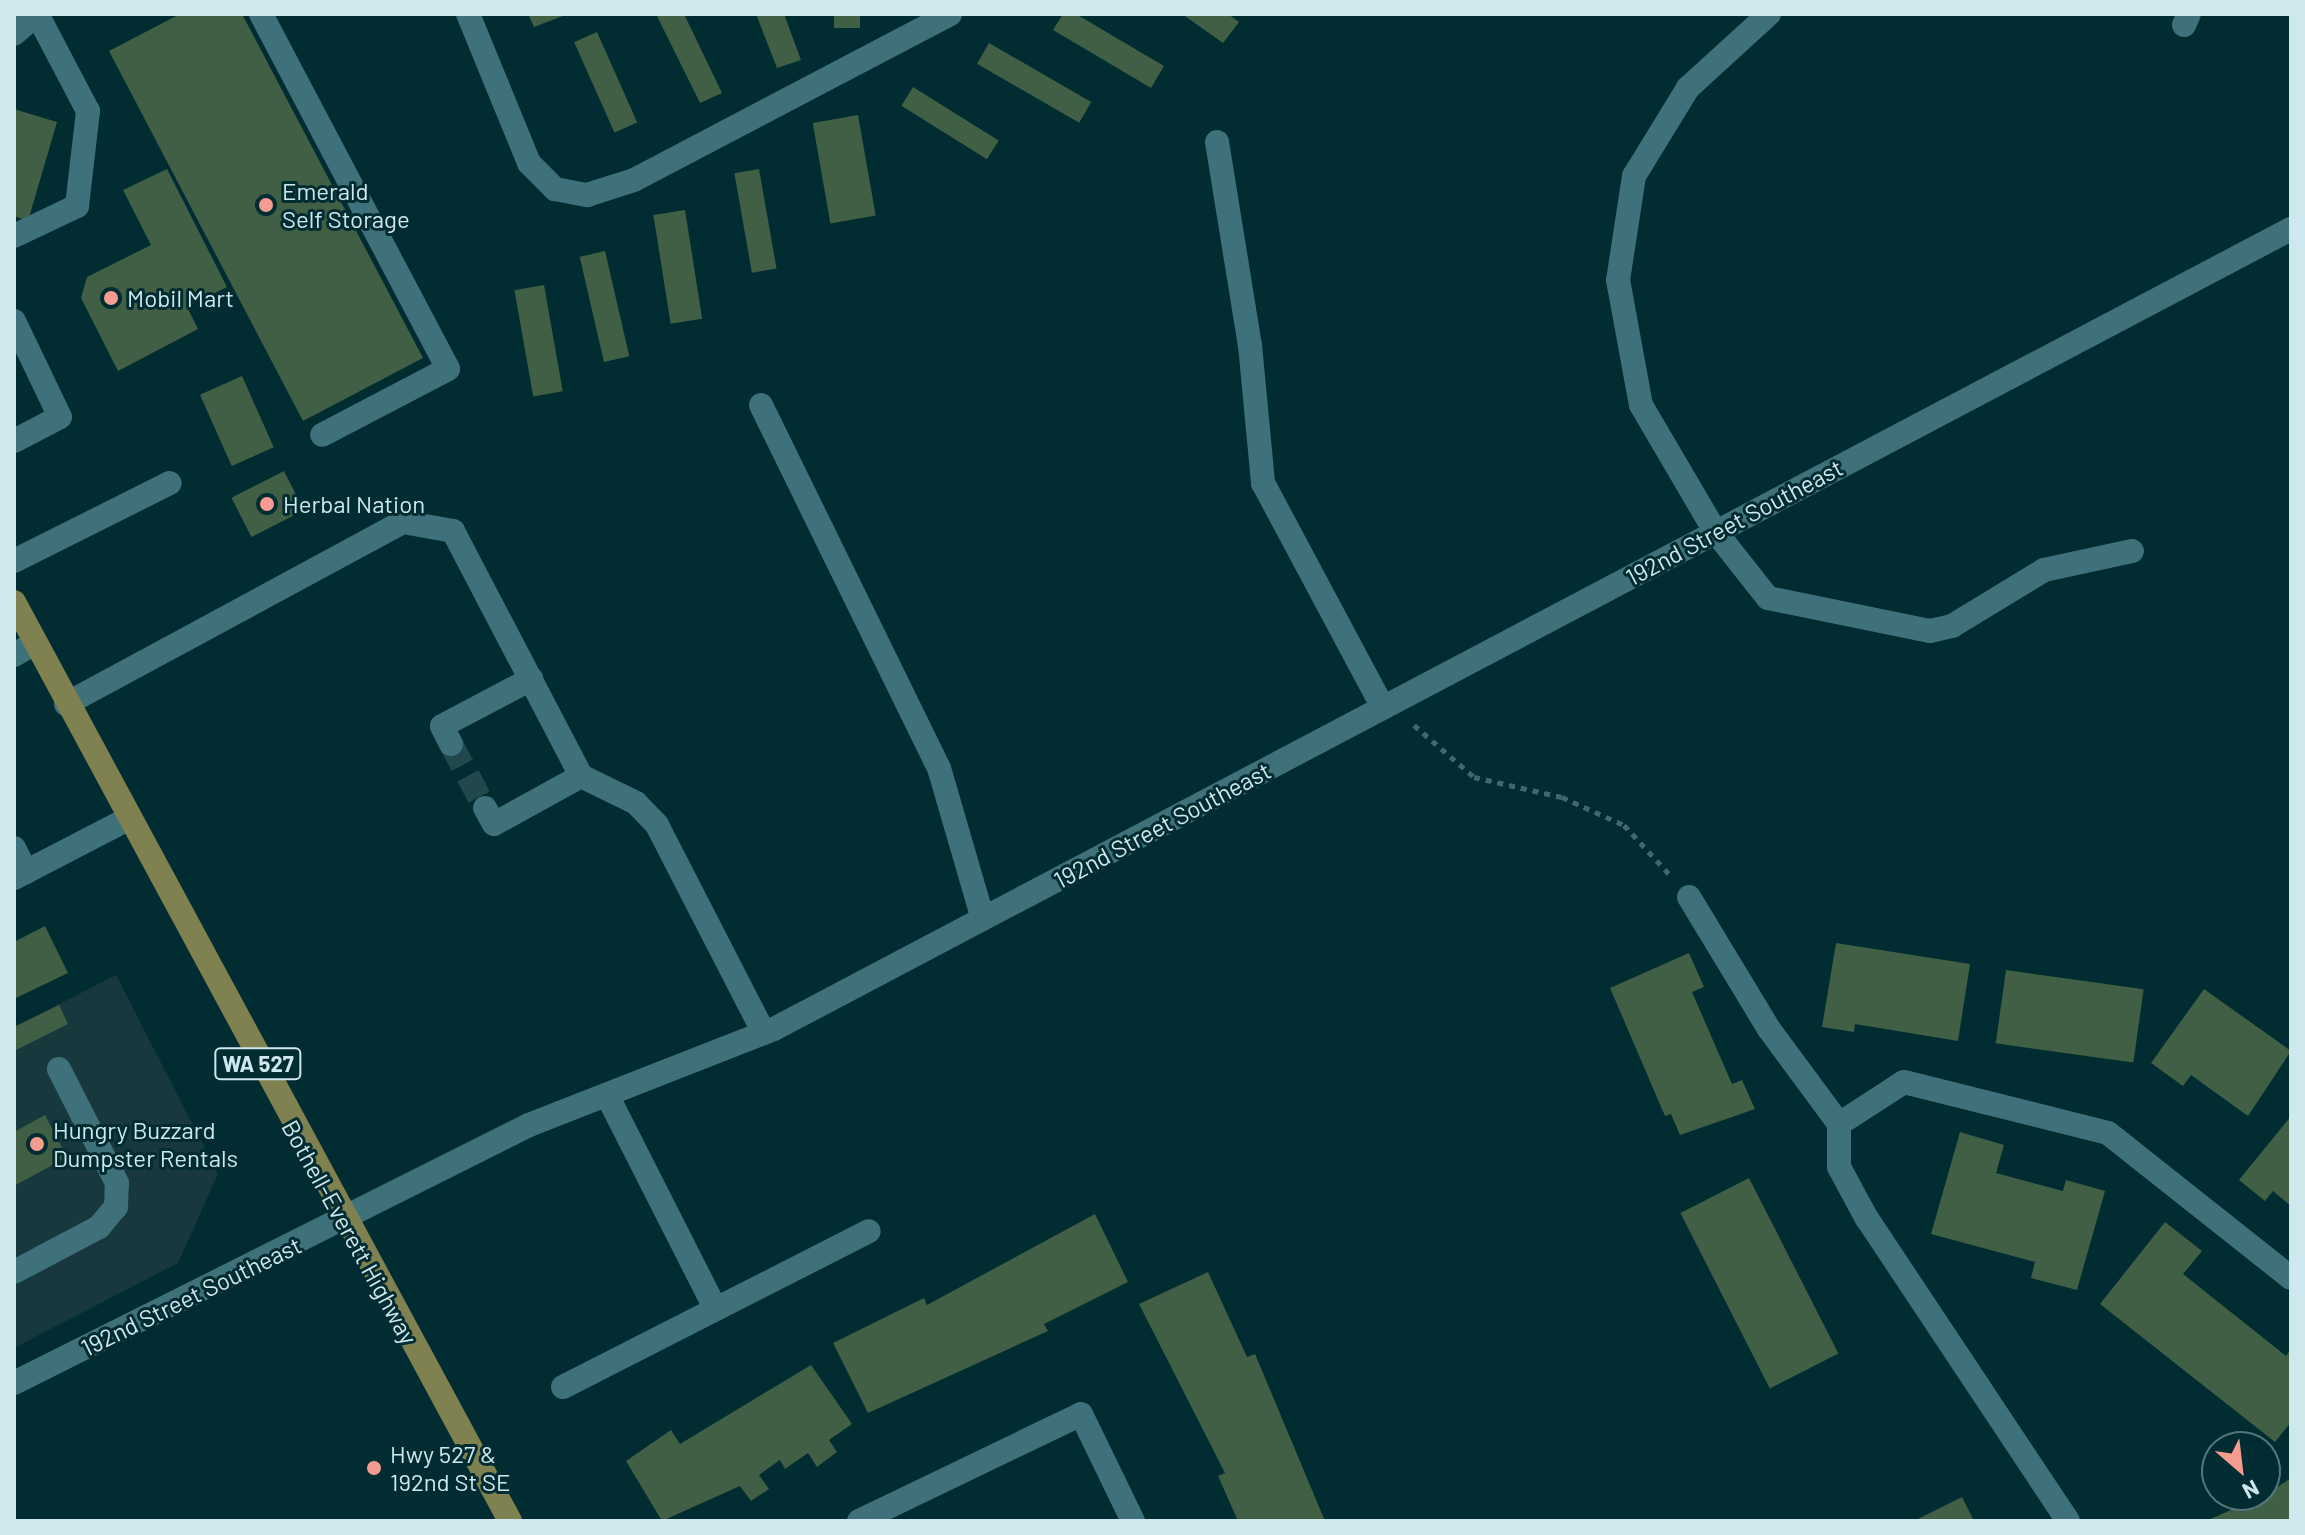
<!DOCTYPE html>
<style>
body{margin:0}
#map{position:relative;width:2305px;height:1535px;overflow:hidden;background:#012c31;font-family:Barlow,sans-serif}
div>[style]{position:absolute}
.built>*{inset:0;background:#17383d}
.building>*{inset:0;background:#405f44;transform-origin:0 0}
.minor-tunnel>*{height:24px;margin-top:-12px;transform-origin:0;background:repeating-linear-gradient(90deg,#20484d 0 24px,transparent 0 36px)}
.path>*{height:5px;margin-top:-2.5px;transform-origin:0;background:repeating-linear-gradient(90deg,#41676c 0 6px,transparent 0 12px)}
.minor>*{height:24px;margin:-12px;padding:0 12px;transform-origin:12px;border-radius:12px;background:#3e7179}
.major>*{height:24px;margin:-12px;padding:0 12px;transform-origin:12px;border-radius:12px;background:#808150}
.dots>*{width:22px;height:22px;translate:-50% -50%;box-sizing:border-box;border:4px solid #012c31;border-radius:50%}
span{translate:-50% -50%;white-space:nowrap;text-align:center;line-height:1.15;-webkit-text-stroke:6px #012c31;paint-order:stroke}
.shield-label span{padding:2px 6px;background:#012c31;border:2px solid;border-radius:6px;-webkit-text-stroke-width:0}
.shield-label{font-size:22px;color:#cee8ed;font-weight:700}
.poi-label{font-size:24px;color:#cee8ed}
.left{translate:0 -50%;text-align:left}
.street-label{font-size:24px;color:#cee8ed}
.frame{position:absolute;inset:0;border:16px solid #cee8ed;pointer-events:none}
.north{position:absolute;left:2201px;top:1431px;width:80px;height:80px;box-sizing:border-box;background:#012c31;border:2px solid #53777c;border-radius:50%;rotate:152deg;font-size:22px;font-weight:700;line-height:32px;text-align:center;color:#cee8ed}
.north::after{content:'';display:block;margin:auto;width:28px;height:36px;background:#f59c90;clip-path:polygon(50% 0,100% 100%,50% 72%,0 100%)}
</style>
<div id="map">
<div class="built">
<i style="clip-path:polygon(116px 975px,218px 1174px,178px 1263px,14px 1348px,14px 1027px)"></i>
</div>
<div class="building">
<i style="clip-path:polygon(180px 14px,242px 14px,423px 358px,303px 421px,109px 51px)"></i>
<i style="clip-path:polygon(528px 14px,568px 14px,534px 27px)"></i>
<i style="clip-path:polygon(656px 14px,684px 14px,722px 93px,700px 103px)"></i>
<i style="clip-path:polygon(756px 14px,784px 14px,801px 60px,777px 68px)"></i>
<i style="left:834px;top:14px;width:26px;height:14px"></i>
<i style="clip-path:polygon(1063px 14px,1076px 14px,1164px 66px,1151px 88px,1053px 30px)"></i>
<i style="clip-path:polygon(1182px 14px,1228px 14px,1239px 22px,1223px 43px)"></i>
<i style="left:597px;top:32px;width:99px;height:25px;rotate:66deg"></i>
<i style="left:989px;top:43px;width:118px;height:24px;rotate:30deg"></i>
<i style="left:913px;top:87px;width:101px;height:22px;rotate:32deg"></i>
<i style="clip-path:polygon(14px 109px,57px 122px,28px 221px,14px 216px)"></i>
<i style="left:858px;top:115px;width:102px;height:46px;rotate:80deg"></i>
<i style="clip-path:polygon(167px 169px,227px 287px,187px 307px,198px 329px,118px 371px,81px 298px,87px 277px,151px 245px,123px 190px)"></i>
<i style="left:759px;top:169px;width:101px;height:25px;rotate:80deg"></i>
<i style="left:685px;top:210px;width:110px;height:32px;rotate:81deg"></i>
<i style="left:605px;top:251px;width:108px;height:26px;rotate:77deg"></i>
<i style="left:544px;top:285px;width:108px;height:30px;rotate:80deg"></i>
<i style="left:242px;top:376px;width:78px;height:46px;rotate:66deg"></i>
<i style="left:284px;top:471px;width:44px;height:59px;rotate:63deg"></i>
<i style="clip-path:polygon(45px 926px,68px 973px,14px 999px,14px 942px)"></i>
<i style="clip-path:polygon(1836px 943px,1970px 964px,1958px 1041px,1855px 1024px,1854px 1032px,1822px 1027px)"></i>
<i style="clip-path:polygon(1689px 953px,1704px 987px,1692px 992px,1732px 1084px,1742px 1080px,1755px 1109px,1680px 1135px,1671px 1114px,1665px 1116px,1610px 988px)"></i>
<i style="left:2006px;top:970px;width:139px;height:74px;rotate:8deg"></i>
<i style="clip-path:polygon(2204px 989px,2291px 1051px,2248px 1116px,2191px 1075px,2183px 1086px,2151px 1063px)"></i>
<i style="clip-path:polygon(59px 1005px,68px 1024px,14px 1051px,14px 1027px)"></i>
<i style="clip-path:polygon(45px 1115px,67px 1157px,14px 1186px,14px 1132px)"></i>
<i style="clip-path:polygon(2291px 1116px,2291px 1206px,2273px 1191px,2265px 1201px,2239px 1180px)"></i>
<i style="clip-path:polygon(1960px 1132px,2004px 1145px,1996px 1173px,2063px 1191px,2066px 1180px,2105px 1191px,2077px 1290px,2031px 1278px,2035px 1262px,1931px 1234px)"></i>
<i style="left:1749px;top:1178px;width:197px;height:77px;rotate:63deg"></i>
<i style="clip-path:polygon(1095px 1214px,1128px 1282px,1044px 1324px,1048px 1331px,868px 1413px,833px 1343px,924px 1298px,927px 1305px)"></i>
<i style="clip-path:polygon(2165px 1222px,2202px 1251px,2183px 1274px,2286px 1356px,2291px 1349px,2291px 1422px,2275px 1442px,2100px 1304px)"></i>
<i style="clip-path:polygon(1208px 1272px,1247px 1357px,1255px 1354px,1325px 1521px,1238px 1521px,1218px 1476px,1225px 1473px,1139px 1304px)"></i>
<i style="clip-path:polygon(811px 1365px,852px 1424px,829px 1440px,837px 1452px,817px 1467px,808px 1453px,785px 1469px,780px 1460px,759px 1475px,769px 1489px,751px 1501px,740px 1486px,662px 1521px,626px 1461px,671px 1430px,680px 1444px)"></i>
<i style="clip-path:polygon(2291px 1478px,2291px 1521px,2206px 1521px,2265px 1495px)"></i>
<i style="clip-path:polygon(1962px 1497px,1974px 1521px,1914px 1521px)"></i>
</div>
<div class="minor-tunnel">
<i style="left:451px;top:744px;width:72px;rotate:62deg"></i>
</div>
<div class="path">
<i style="left:1414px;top:725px;width:79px;rotate:40.9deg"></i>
<i style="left:1474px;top:777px;width:90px;rotate:12.8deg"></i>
<i style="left:1562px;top:797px;width:68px;rotate:24.3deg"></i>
<i style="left:1624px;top:825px;width:68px;rotate:47.4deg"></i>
</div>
<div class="minor">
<i style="left:261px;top:14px;width:401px;rotate:62.2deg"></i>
<i style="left:448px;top:369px;width:142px;rotate:152.4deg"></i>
<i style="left:468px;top:14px;width:161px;rotate:67.7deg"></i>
<i style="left:529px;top:163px;width:37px;rotate:45deg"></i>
<i style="left:555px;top:189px;width:33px;rotate:11deg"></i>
<i style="left:587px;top:195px;width:49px;rotate:-17.7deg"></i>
<i style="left:634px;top:180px;width:357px;rotate:-27.7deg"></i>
<i style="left:1769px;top:14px;width:110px;rotate:137.6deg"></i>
<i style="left:1688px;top:88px;width:103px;rotate:121.5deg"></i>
<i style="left:1634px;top:176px;width:105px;rotate:98.7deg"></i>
<i style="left:1618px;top:280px;width:127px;rotate:79.6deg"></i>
<i style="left:1641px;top:405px;width:146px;rotate:59.6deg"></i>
<i style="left:1715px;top:531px;width:85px;rotate:51.7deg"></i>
<i style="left:1768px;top:598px;width:165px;rotate:11.5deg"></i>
<i style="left:1930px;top:631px;width:23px;rotate:-13deg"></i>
<i style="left:1952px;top:626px;width:108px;rotate:-31.3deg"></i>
<i style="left:2044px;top:570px;width:90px;rotate:-12.2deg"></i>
<i style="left:2184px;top:25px;width:12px;rotate:-66deg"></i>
<i style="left:14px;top:34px;width:29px;rotate:-41deg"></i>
<i style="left:1217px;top:142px;width:206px;rotate:80.8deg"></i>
<i style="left:1250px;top:345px;width:139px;rotate:84.6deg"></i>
<i style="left:1263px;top:483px;width:255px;rotate:61.9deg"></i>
<i style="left:14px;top:236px;width:70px;rotate:-25.5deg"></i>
<i style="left:77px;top:206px;width:96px;rotate:-83.4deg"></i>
<i style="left:88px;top:111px;width:110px;rotate:-117.7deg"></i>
<i style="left:14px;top:321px;width:106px;rotate:64.4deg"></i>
<i style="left:60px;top:417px;width:52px;rotate:152.4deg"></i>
<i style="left:761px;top:405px;width:404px;rotate:63.9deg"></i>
<i style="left:939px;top:768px;width:157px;rotate:73.8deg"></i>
<i style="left:14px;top:561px;width:174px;rotate:-26.6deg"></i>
<i style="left:14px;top:655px;width:24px;rotate:-30deg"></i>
<i style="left:66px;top:704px;width:383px;rotate:-28.4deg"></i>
<i style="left:403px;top:522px;width:51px;rotate:10.2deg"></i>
<i style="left:453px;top:531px;width:276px;rotate:62.4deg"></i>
<i style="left:581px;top:776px;width:61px;rotate:26.1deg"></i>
<i style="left:636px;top:803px;width:30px;rotate:46deg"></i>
<i style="left:657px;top:825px;width:234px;rotate:62.8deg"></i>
<i style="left:451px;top:744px;width:20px;rotate:-117deg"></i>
<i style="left:442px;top:726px;width:101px;rotate:-27.8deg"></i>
<i style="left:485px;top:808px;width:18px;rotate:61deg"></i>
<i style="left:494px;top:824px;width:99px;rotate:-28.9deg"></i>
<i style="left:14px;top:848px;width:27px;rotate:63deg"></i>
<i style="left:14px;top:878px;width:126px;rotate:-27.4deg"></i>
<i style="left:1689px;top:897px;width:154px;rotate:58.8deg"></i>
<i style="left:1769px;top:1029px;width:118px;rotate:53.6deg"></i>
<i style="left:607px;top:1095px;width:239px;rotate:63.1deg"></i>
<i style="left:14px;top:1272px;width:96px;rotate:-27.9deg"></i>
<i style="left:99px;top:1227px;width:26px;rotate:-50deg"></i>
<i style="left:116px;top:1207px;width:24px;rotate:-88deg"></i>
<i style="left:117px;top:1183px;width:128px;rotate:-117deg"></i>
<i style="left:14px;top:1383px;width:576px;rotate:-26.61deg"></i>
<i style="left:529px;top:1125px;width:263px;rotate:-21.4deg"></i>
<i style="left:774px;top:1029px;width:1715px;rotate:-27.81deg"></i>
<i style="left:563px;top:1387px;width:343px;rotate:-27deg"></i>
<i style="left:859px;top:1521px;width:246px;rotate:-25.7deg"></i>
<i style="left:1081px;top:1414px;width:119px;rotate:64.1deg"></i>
<i style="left:2068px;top:1521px;width:363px;rotate:-123.6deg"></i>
<i style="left:1867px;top:1219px;width:59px;rotate:-118.3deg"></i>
<i style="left:1839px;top:1167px;width:43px;rotate:-90deg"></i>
<i style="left:1839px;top:1124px;width:77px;rotate:-32.9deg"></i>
<i style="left:1904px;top:1082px;width:210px;rotate:14deg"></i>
<i style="left:2108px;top:1133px;width:233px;rotate:38.4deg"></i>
</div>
<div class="major">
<i style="left:14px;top:602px;width:1044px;rotate:61.64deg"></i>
</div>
<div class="dots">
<i style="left:266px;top:205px;background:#f59c90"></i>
<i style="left:111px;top:298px;background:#f59c90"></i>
<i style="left:267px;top:504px;background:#f59c90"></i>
<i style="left:37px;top:1144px;background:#f59c90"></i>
<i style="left:374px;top:1468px;background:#f59c90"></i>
</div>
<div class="shield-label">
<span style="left:258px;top:1064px">WA 527</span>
</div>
<div class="poi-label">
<span class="left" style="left:282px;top:205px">Emerald<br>Self Storage</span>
<span class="left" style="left:127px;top:298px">Mobil Mart</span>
<span class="left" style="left:283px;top:504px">Herbal Nation</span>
<span class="left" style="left:53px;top:1144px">Hungry Buzzard<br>Dumpster Rentals</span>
<span class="left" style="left:390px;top:1468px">Hwy 527 &amp;<br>192nd St SE</span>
</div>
<div class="street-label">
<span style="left:1734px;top:522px;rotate:-28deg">192nd Street Southeast</span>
<span style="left:1162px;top:825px;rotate:-28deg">192nd Street Southeast</span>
<span style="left:350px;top:1232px;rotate:61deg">Bothell-Everett Highway</span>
<span style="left:191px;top:1296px;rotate:-26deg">192nd Street Southeast</span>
</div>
<div class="frame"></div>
<div class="north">N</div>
</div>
